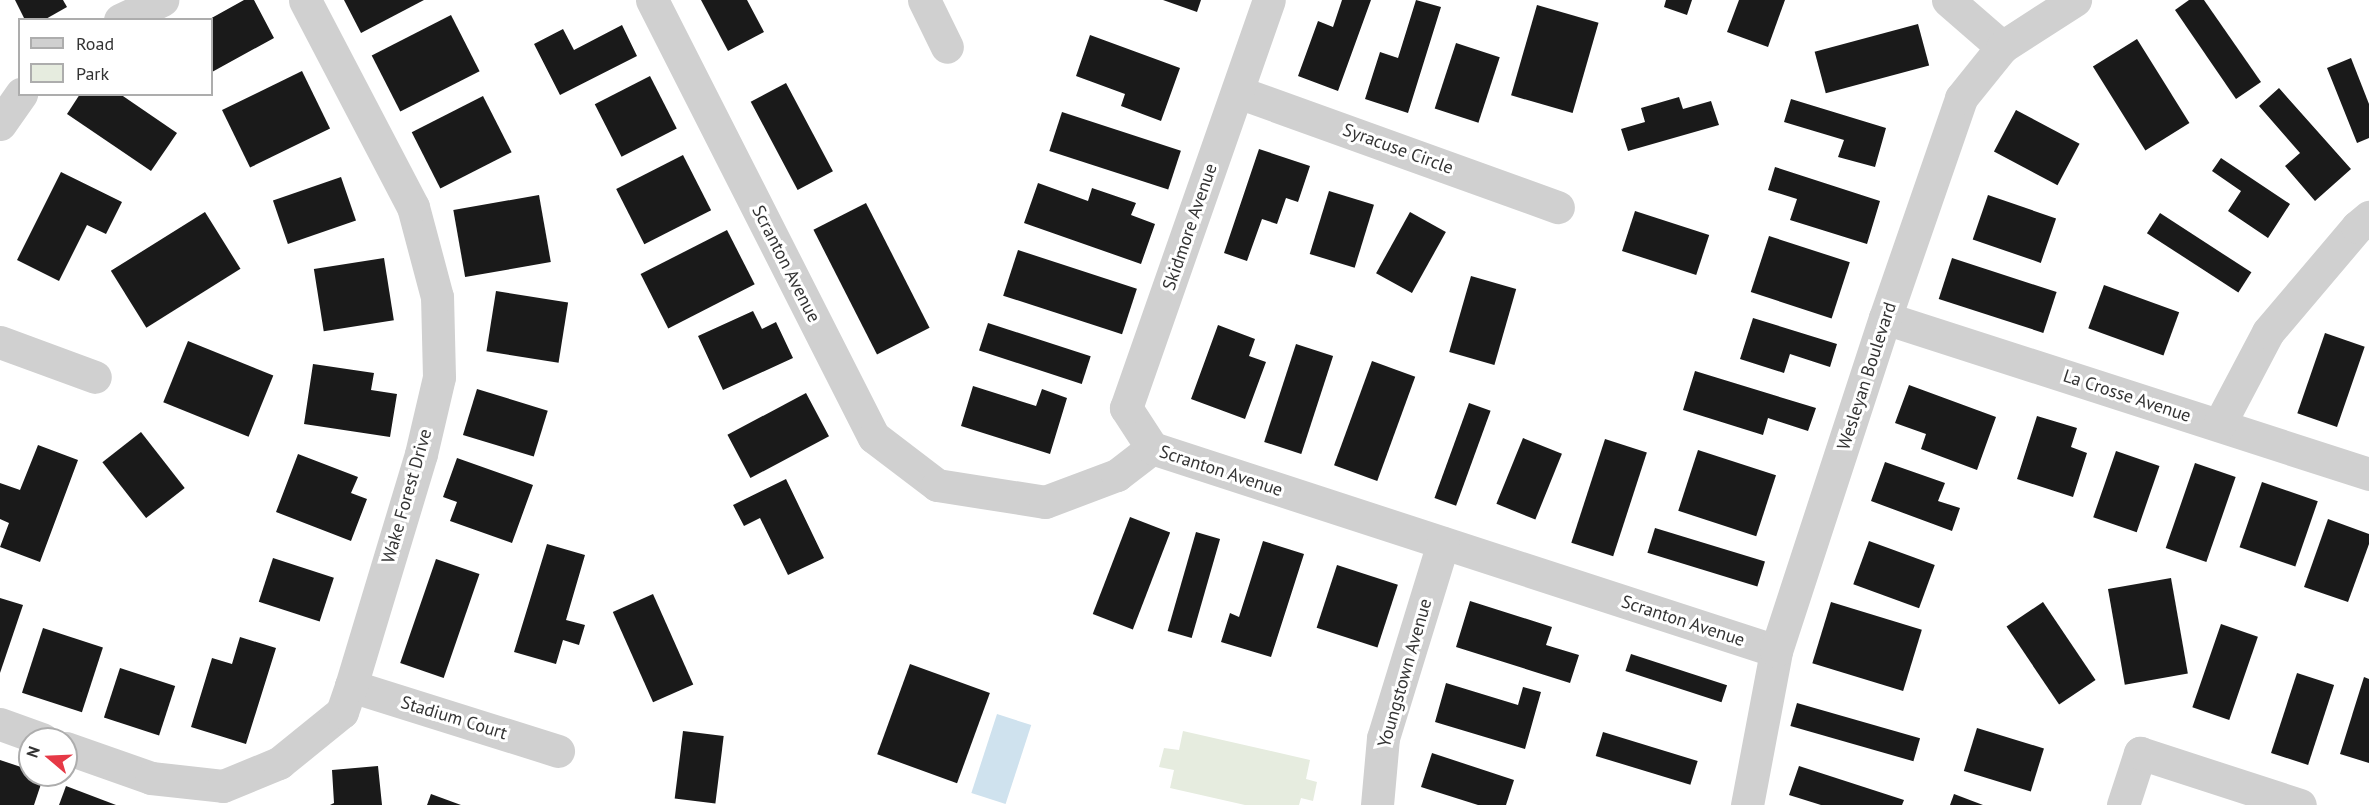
<!DOCTYPE html>
<style>
body{margin:0}
#map{position:relative;width:2369px;height:805px;overflow:hidden;background:#fff;font-family:"PT Sans",sans-serif}
div>[style]{position:absolute}
.green>*{inset:0;background:#e6ecdf}
.water>*{inset:0;background:#cfe2ee;transform-origin:0 0}
.building>*{inset:0;background:#1a1a1a;transform-origin:0 0}
.minor>*{height:33px;margin:-16.5px;padding:0 16.5px;transform-origin:16.5px;border-radius:16.5px;background:#d0d0d0}
span{translate:-50% -50%;white-space:nowrap;text-align:center;line-height:1.15;-webkit-text-stroke:6px #fff;paint-order:stroke}
.street-label{font-size:18px;color:#333}
.legend{position:absolute;left:18px;top:18px;width:195px;height:78px;box-sizing:border-box;background:#fff;border:2px solid #adadad;margin:0;padding:8px 10px;list-style:none;font-size:18px;color:#333}
.legend li{display:flex;align-items:center;gap:12px;height:30px}
.legend b{width:30px;border:2px solid #adadad}
.north{position:absolute;left:18px;top:727px;width:60px;height:60px;box-sizing:border-box;background:#fff;border:2px solid #adadad;border-radius:50%;rotate:289deg;font-size:16px;font-weight:700;line-height:24px;text-align:center;color:#333}
.north::after{content:'';display:block;margin:auto;width:21px;height:27px;background:#e63946;clip-path:polygon(50% 0,100% 100%,50% 72%,0 100%)}
</style>
<div id="map">
<div class="green">
<i style="clip-path:polygon(1183px 731px,1310px 760px,1306px 779px,1317px 782px,1313px 801px,1301px 798px,1299px 805px,1245px 805px,1170px 788px,1174px 770px,1159px 767px,1164px 748px,1179px 750px)"></i>
</div>
<div class="water">
<i style="left:997px;top:714px;width:36px;height:83px;rotate:18deg"></i>
</div>
<div class="building">
<i style="clip-path:polygon(15px 0,63px 0,67px 7px,44px 20px,25px 20px)"></i>
<i style="clip-path:polygon(244px 0,254px 0,274px 38px,212px 72px,212px 20px,208px 20px)"></i>
<i style="clip-path:polygon(344px 0,424px 0,361px 33px)"></i>
<i style="clip-path:polygon(701px 0,747px 0,764px 32px,728px 51px)"></i>
<i style="clip-path:polygon(1163px 0,1201px 0,1197px 12px)"></i>
<i style="clip-path:polygon(1342px 0,1371px 0,1338px 91px,1298px 76px,1318px 21px,1333px 27px)"></i>
<i style="clip-path:polygon(1416px 0,1441px 7px,1408px 113px,1365px 99px,1380px 52px,1398px 58px)"></i>
<i style="clip-path:polygon(1666px 0,1692px 0,1687px 15px,1664px 7px)"></i>
<i style="clip-path:polygon(1739px 0,1785px 0,1768px 47px,1727px 32px)"></i>
<i style="clip-path:polygon(2189px 0,2204px 0,2261px 82px,2236px 99px,2175px 10px)"></i>
<i style="left:1537px;top:5px;width:64px;height:94px;rotate:16deg"></i>
<i style="left:451px;top:15px;width:63px;height:89px;rotate:63deg"></i>
<i style="left:1918px;top:24px;width:43px;height:107px;rotate:75deg"></i>
<i style="clip-path:polygon(622px 25px,637px 56px,560px 95px,534px 44px,563px 29px,574px 50px)"></i>
<i style="clip-path:polygon(1090px 35px,1180px 68px,1161px 121px,1121px 106px,1125px 94px,1076px 76px)"></i>
<i style="left:2137px;top:39px;width:99px;height:52px;rotate:58deg"></i>
<i style="left:1456px;top:43px;width:46px;height:69px;rotate:18deg"></i>
<i style="clip-path:polygon(2351px 58px,2369px 104px,2369px 138px,2357px 143px,2327px 68px)"></i>
<i style="left:302px;top:71px;width:64px;height:89px;rotate:64deg"></i>
<i style="left:650px;top:76px;width:59px;height:62px;rotate:63deg"></i>
<i style="left:786px;top:83px;width:100px;height:40px;rotate:62deg"></i>
<i style="clip-path:polygon(2279px 88px,2351px 169px,2315px 201px,2285px 166px,2300px 153px,2259px 106px)"></i>
<i style="clip-path:polygon(80px 94px,120px 94px,177px 133px,151px 171px,67px 114px)"></i>
<i style="left:483px;top:96px;width:63px;height:80px;rotate:63deg"></i>
<i style="clip-path:polygon(1679px 97px,1683px 109px,1711px 101px,1719px 125px,1628px 151px,1621px 129px,1645px 122px,1641px 108px)"></i>
<i style="clip-path:polygon(1791px 99px,1886px 128px,1875px 167px,1838px 157px,1844px 140px,1784px 122px)"></i>
<i style="left:2016px;top:110px;width:72px;height:47px;rotate:28deg"></i>
<i style="left:1062px;top:112px;width:125px;height:41px;rotate:18deg"></i>
<i style="clip-path:polygon(1259px 149px,1310px 166px,1298px 202px,1286px 198px,1277px 224px,1262px 219px,1247px 261px,1224px 253px)"></i>
<i style="left:683px;top:155px;width:62px;height:75px;rotate:63deg"></i>
<i style="clip-path:polygon(2221px 158px,2290px 204px,2268px 238px,2228px 211px,2241px 191px,2212px 171px)"></i>
<i style="clip-path:polygon(1775px 167px,1880px 201px,1867px 244px,1790px 220px,1797px 199px,1768px 190px)"></i>
<i style="clip-path:polygon(61px 172px,122px 202px,106px 234px,87px 225px,59px 281px,17px 260px)"></i>
<i style="left:341px;top:177px;width:46px;height:72px;rotate:71deg"></i>
<i style="clip-path:polygon(1038px 183px,1088px 201px,1092px 188px,1136px 203px,1131px 215px,1155px 224px,1141px 264px,1024px 223px)"></i>
<i style="left:1329px;top:191px;width:47px;height:66px;rotate:17deg"></i>
<i style="left:539px;top:195px;width:68px;height:87px;rotate:80deg"></i>
<i style="left:1988px;top:195px;width:72px;height:47px;rotate:19deg"></i>
<i style="left:866px;top:203px;width:140px;height:59px;rotate:63deg"></i>
<i style="left:1635px;top:211px;width:78px;height:42px;rotate:18deg"></i>
<i style="left:205px;top:212px;width:67px;height:111px;rotate:58deg"></i>
<i style="left:1410px;top:212px;width:41px;height:70px;rotate:29deg"></i>
<i style="left:2160px;top:213px;width:109px;height:24px;rotate:33deg"></i>
<i style="left:727px;top:230px;width:61px;height:97px;rotate:63deg"></i>
<i style="left:1769px;top:236px;width:85px;height:59px;rotate:18deg"></i>
<i style="left:1018px;top:250px;width:125px;height:48px;rotate:18deg"></i>
<i style="left:384px;top:258px;width:63px;height:71px;rotate:81deg"></i>
<i style="left:1952px;top:258px;width:110px;height:43px;rotate:18deg"></i>
<i style="left:1471px;top:276px;width:47px;height:79px;rotate:16deg"></i>
<i style="left:2104px;top:285px;width:80px;height:46px;rotate:20deg"></i>
<i style="left:496px;top:291px;width:73px;height:61px;rotate:9deg"></i>
<i style="clip-path:polygon(753px 311px,762px 329px,776px 322px,793px 358px,723px 390px,698px 336px)"></i>
<i style="clip-path:polygon(1753px 318px,1837px 344px,1830px 367px,1790px 354px,1784px 373px,1740px 359px)"></i>
<i style="left:988px;top:323px;width:108px;height:29px;rotate:18deg"></i>
<i style="clip-path:polygon(1218px 325px,1255px 339px,1249px 356px,1266px 362px,1245px 419px,1191px 399px)"></i>
<i style="left:2325px;top:333px;width:42px;height:85px;rotate:19deg"></i>
<i style="left:188px;top:341px;width:92px;height:66px;rotate:22deg"></i>
<i style="left:1296px;top:344px;width:39px;height:103px;rotate:18deg"></i>
<i style="left:1372px;top:361px;width:46px;height:111px;rotate:20deg"></i>
<i style="clip-path:polygon(313px 364px,374px 373px,371px 390px,397px 394px,390px 437px,304px 424px)"></i>
<i style="clip-path:polygon(1695px 371px,1816px 408px,1808px 431px,1768px 418px,1763px 435px,1683px 410px)"></i>
<i style="clip-path:polygon(1909px 385px,1996px 417px,1977px 470px,1921px 449px,1926px 434px,1895px 423px)"></i>
<i style="clip-path:polygon(973px 386px,1036px 406px,1042px 389px,1067px 398px,1050px 454px,961px 426px)"></i>
<i style="left:477px;top:389px;width:74px;height:48px;rotate:17deg"></i>
<i style="left:806px;top:393px;width:49px;height:89px;rotate:62deg"></i>
<i style="left:1469px;top:403px;width:23px;height:101px;rotate:20deg"></i>
<i style="clip-path:polygon(2037px 416px,2077px 428px,2071px 447px,2087px 453px,2073px 497px,2017px 479px)"></i>
<i style="left:141px;top:432px;width:71px;height:49px;rotate:52deg"></i>
<i style="left:1523px;top:438px;width:42px;height:71px;rotate:22deg"></i>
<i style="left:1605px;top:439px;width:44px;height:109px;rotate:18deg"></i>
<i style="clip-path:polygon(38px 445px,78px 460px,40px 562px,0 547px,9px 523px,0 519px,0 483px,20px 490px)"></i>
<i style="left:1698px;top:450px;width:82px;height:64px;rotate:18deg"></i>
<i style="left:2116px;top:451px;width:46px;height:70px;rotate:19deg"></i>
<i style="clip-path:polygon(298px 454px,358px 477px,351px 493px,367px 499px,351px 541px,276px 512px)"></i>
<i style="clip-path:polygon(457px 458px,533px 485px,512px 543px,450px 521px,457px 502px,443px 497px)"></i>
<i style="clip-path:polygon(1885px 462px,1945px 483px,1938px 501px,1960px 508px,1952px 531px,1871px 501px)"></i>
<i style="left:2195px;top:463px;width:43px;height:90px;rotate:19deg"></i>
<i style="clip-path:polygon(786px 479px,824px 558px,788px 575px,760px 518px,744px 526px,733px 505px)"></i>
<i style="left:2262px;top:482px;width:59px;height:69px;rotate:19deg"></i>
<i style="left:1130px;top:517px;width:43px;height:104px;rotate:21deg"></i>
<i style="clip-path:polygon(2328px 519px,2369px 534px,2369px 544px,2348px 602px,2304px 587px)"></i>
<i style="left:1655px;top:528px;width:115px;height:26px;rotate:17deg"></i>
<i style="left:1196px;top:532px;width:25px;height:103px;rotate:16deg"></i>
<i style="clip-path:polygon(1263px 541px,1304px 554px,1271px 657px,1221px 642px,1230px 613px,1239px 617px)"></i>
<i style="left:1869px;top:541px;width:70px;height:46px;rotate:20deg"></i>
<i style="clip-path:polygon(547px 544px,585px 555px,566px 620px,585px 625px,579px 645px,563px 640px,556px 664px,514px 652px)"></i>
<i style="left:273px;top:558px;width:64px;height:46px;rotate:18deg"></i>
<i style="left:436px;top:559px;width:46px;height:110px;rotate:19deg"></i>
<i style="left:1337px;top:565px;width:64px;height:66px;rotate:18deg"></i>
<i style="left:2171px;top:578px;width:97px;height:64px;rotate:80deg"></i>
<i style="left:653px;top:594px;width:99px;height:44px;rotate:66deg"></i>
<i style="clip-path:polygon(0 598px,23px 605px,0 673px)"></i>
<i style="clip-path:polygon(1470px 601px,1552px 627px,1546px 645px,1579px 655px,1570px 683px,1456px 647px)"></i>
<i style="left:1831px;top:602px;width:95px;height:64px;rotate:17deg"></i>
<i style="left:2043px;top:602px;width:94px;height:44px;rotate:56deg"></i>
<i style="left:2221px;top:624px;width:39px;height:88px;rotate:19deg"></i>
<i style="left:43px;top:628px;width:63px;height:68px;rotate:18deg"></i>
<i style="clip-path:polygon(240px 637px,276px 648px,246px 744px,191px 727px,212px 658px,232px 664px)"></i>
<i style="left:1631px;top:654px;width:101px;height:18px;rotate:18deg"></i>
<i style="left:910px;top:664px;width:85px;height:96px;rotate:20deg"></i>
<i style="left:120px;top:668px;width:58px;height:52px;rotate:18deg"></i>
<i style="left:2297px;top:673px;width:39px;height:84px;rotate:18deg"></i>
<i style="clip-path:polygon(2364px 677px,2369px 679px,2369px 763px,2340px 754px)"></i>
<i style="clip-path:polygon(1446px 683px,1518px 705px,1523px 687px,1541px 692px,1525px 749px,1435px 722px)"></i>
<i style="left:1797px;top:703px;width:128px;height:24px;rotate:16deg"></i>
<i style="left:1977px;top:728px;width:70px;height:45px;rotate:17deg"></i>
<i style="left:683px;top:731px;width:41px;height:68px;rotate:7deg"></i>
<i style="left:1603px;top:732px;width:99px;height:25px;rotate:17deg"></i>
<i style="clip-path:polygon(1432px 753px,1514px 780px,1506px 805px,1478px 805px,1421px 787px)"></i>
<i style="clip-path:polygon(0 760px,30px 770px,30px 775px,44px 775px,34px 805px,0 805px)"></i>
<i style="clip-path:polygon(378px 766px,382px 805px,330px 805px,334px 803px,332px 770px)"></i>
<i style="clip-path:polygon(1799px 766px,1904px 800px,1902px 805px,1821px 805px,1789px 795px)"></i>
<i style="clip-path:polygon(66px 786px,116px 805px,59px 805px)"></i>
<i style="clip-path:polygon(431px 794px,461px 805px,427px 805px)"></i>
<i style="clip-path:polygon(1954px 794px,1983px 805px,1950px 805px)"></i>
</div>
<div class="minor">
<i style="left:652px;top:0;width:490px;rotate:63.1deg"></i>
<i style="left:874px;top:437px;width:79px;rotate:37.3deg"></i>
<i style="left:937px;top:485px;width:109px;rotate:8.9deg"></i>
<i style="left:1045px;top:502px;width:77px;rotate:-20.6deg"></i>
<i style="left:1117px;top:475px;width:44px;rotate:-37.6deg"></i>
<i style="left:924px;top:0;width:52px;rotate:63.9deg"></i>
<i style="left:1948px;top:0;width:72px;rotate:41deg"></i>
<i style="left:120px;top:20px;width:47px;rotate:-25.5deg"></i>
<i style="left:1238px;top:92px;width:340px;rotate:19.8deg"></i>
<i style="left:0;top:124px;width:37px;rotate:-55deg"></i>
<i style="left:1885px;top:318px;width:509px;rotate:17.86deg"></i>
<i style="left:0;top:342px;width:101px;rotate:20.2deg"></i>
<i style="left:2219px;top:425px;width:105px;rotate:-62.2deg"></i>
<i style="left:2268px;top:332px;width:138px;rotate:-49.7deg"></i>
<i style="left:2357px;top:227px;width:16px;rotate:-40deg"></i>
<i style="left:1152px;top:448px;width:656px;rotate:18.02deg"></i>
<i style="left:1152px;top:448px;width:48px;rotate:-123deg"></i>
<i style="left:1126px;top:408px;width:432px;rotate:-70.7deg"></i>
<i style="left:351px;top:686px;width:217px;rotate:17.4deg"></i>
<i style="left:0;top:724px;width:45px;rotate:19.7deg"></i>
<i style="left:66px;top:748px;width:90px;rotate:19.4deg"></i>
<i style="left:151px;top:778px;width:72px;rotate:6.3deg"></i>
<i style="left:223px;top:786px;width:61px;rotate:-22.3deg"></i>
<i style="left:279px;top:763px;width:81px;rotate:-39deg"></i>
<i style="left:342px;top:712px;width:28px;rotate:-71deg"></i>
<i style="left:351px;top:686px;width:242px;rotate:-73.2deg"></i>
<i style="left:421px;top:454px;width:79px;rotate:-76.8deg"></i>
<i style="left:439px;top:377px;width:80px;rotate:-91.4deg"></i>
<i style="left:437px;top:297px;width:93px;rotate:-104.9deg"></i>
<i style="left:413px;top:207px;width:233px;rotate:-117.6deg"></i>
<i style="left:1377px;top:805px;width:67px;rotate:-84.9deg"></i>
<i style="left:1383px;top:738px;width:204px;rotate:-72.9deg"></i>
<i style="left:1747px;top:805px;width:157px;rotate:-79.3deg"></i>
<i style="left:1776px;top:651px;width:350px;rotate:-71.9deg"></i>
<i style="left:1885px;top:318px;width:233px;rotate:-70.9deg"></i>
<i style="left:1961px;top:98px;width:65px;rotate:-51.2deg"></i>
<i style="left:2002px;top:47px;width:87px;rotate:-32.8deg"></i>
<i style="left:2123px;top:805px;width:55px;rotate:-71.9deg"></i>
<i style="left:2140px;top:753px;width:168px;rotate:18deg"></i>
</div>
<div class="street-label">
<span style="left:1398px;top:149px;rotate:20deg">Syracuse Circle</span>
<span style="left:1190px;top:227px;rotate:-71deg">Skidmore Avenue</span>
<span style="left:786px;top:264px;rotate:63deg">Scranton Avenue</span>
<span style="left:1867px;top:376px;rotate:-72deg">Wesleyan Boulevard</span>
<span style="left:2127px;top:396px;rotate:18deg">La Crosse Avenue</span>
<span style="left:1221px;top:471px;rotate:18deg">Scranton Avenue</span>
<span style="left:407px;top:496px;rotate:-74deg">Wake Forest Drive</span>
<span style="left:1683px;top:621px;rotate:18deg">Scranton Avenue</span>
<span style="left:1405px;top:673px;rotate:-74deg">Youngstown Avenue</span>
<span style="left:454px;top:718px;rotate:17deg">Stadium Court</span>
</div>
<ul class="legend">
<li><b style="height:8px;background:#d0d0d0"></b>Road</li>
<li><b style="height:16px;background:#e6ecdf"></b>Park</li>
</ul>
<div class="north">N</div>
</div>
